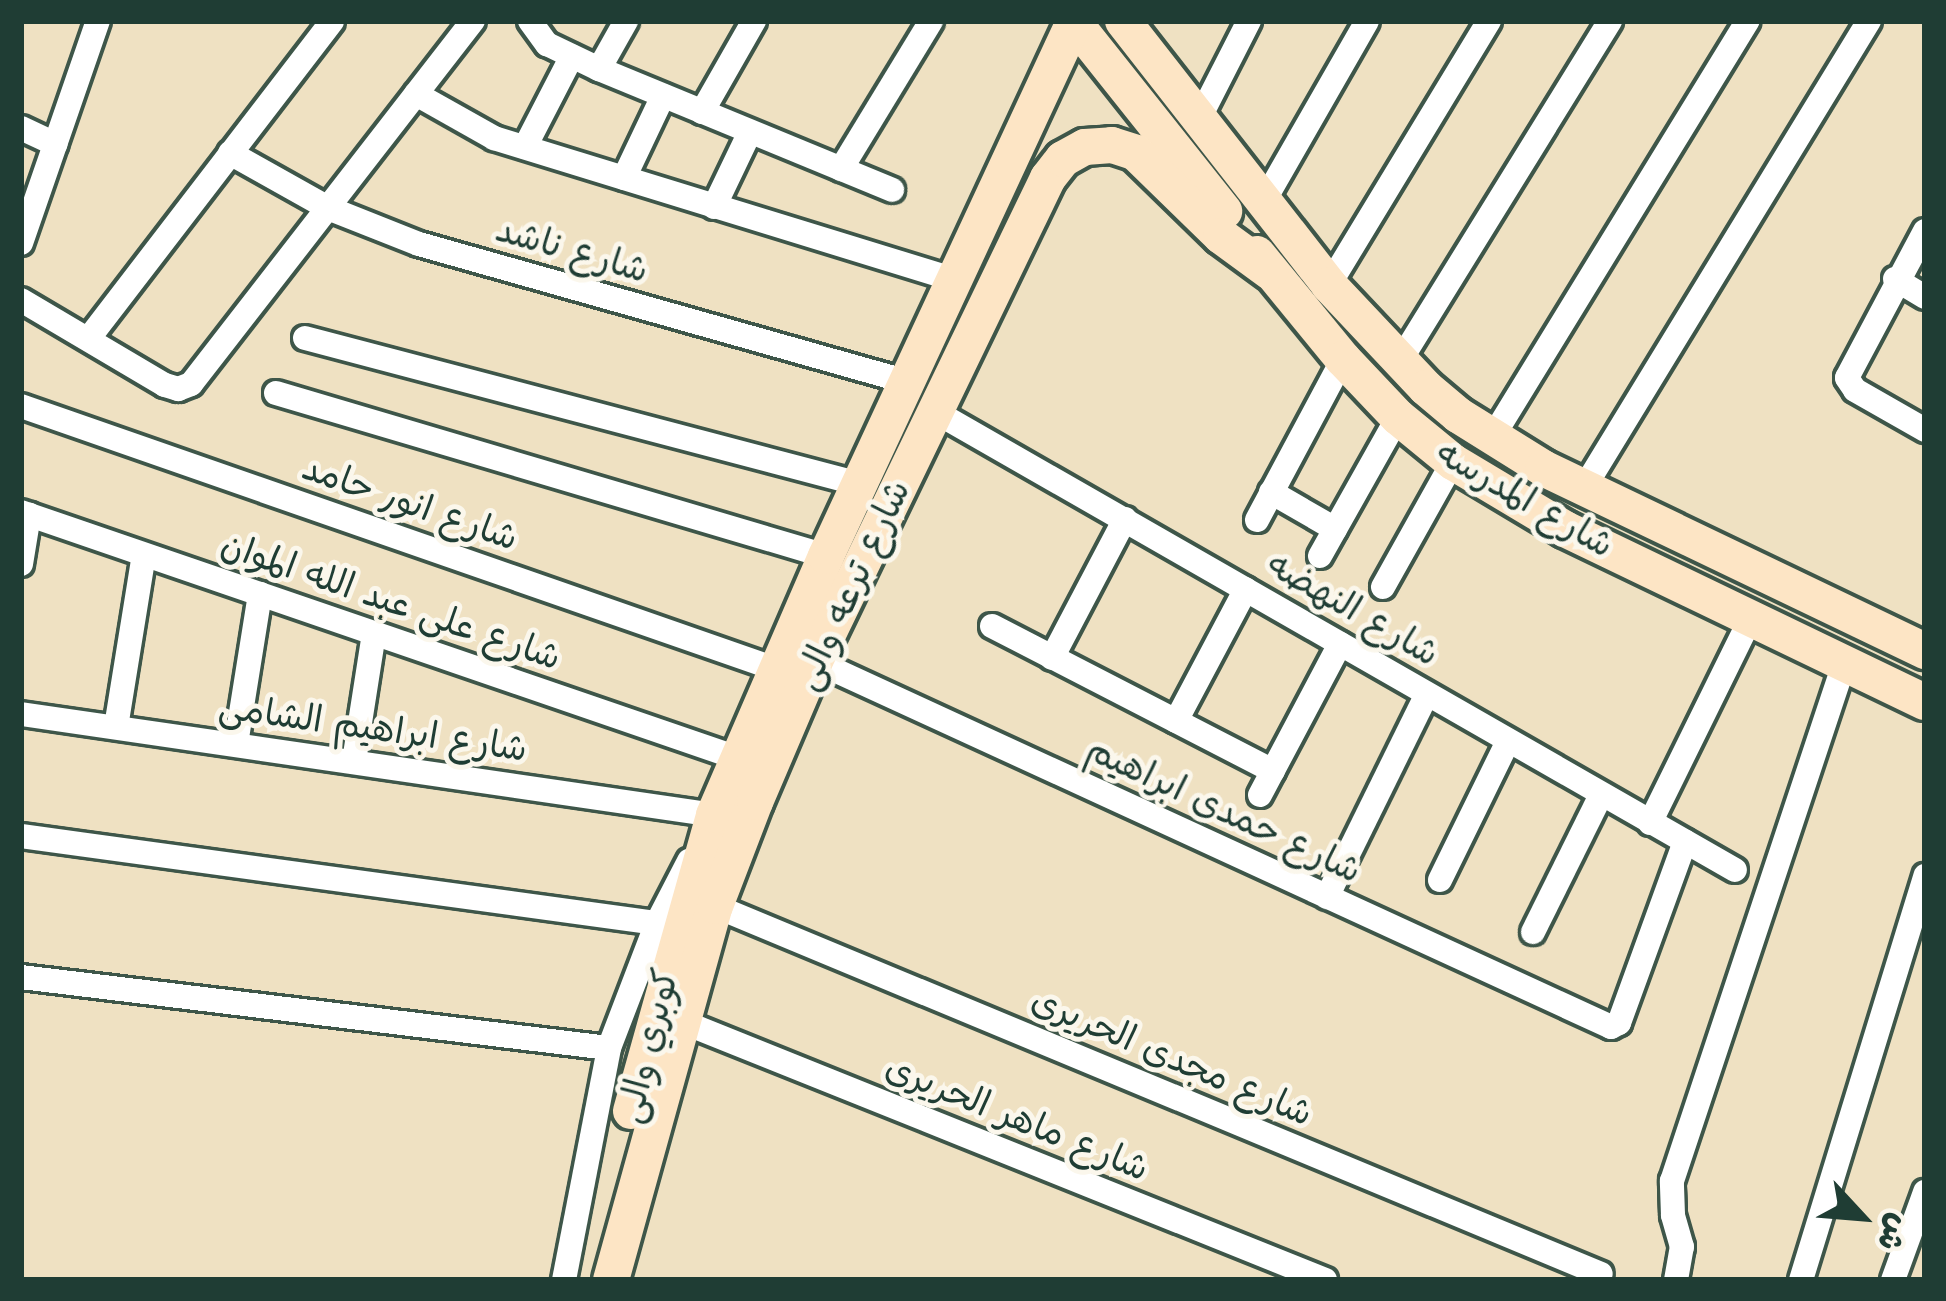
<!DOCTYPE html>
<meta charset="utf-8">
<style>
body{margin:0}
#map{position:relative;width:1946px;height:1301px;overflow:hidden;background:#efe1c2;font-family:"Comic Neue","Playpen Sans Arabic",sans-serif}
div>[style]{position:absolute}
.roads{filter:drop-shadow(3px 0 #3e5649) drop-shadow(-3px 0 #3e5649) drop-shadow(0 3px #3e5649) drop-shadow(0 -3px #3e5649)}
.minor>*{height:24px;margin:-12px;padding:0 12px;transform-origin:12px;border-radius:12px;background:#fff}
.secondary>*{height:36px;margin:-18px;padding:0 18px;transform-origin:18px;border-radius:18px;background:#fde5c5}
span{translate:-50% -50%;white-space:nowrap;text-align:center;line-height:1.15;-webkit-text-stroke:10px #fbf7ec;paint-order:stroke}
.street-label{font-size:36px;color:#1f3d34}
.frame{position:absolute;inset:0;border:24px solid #1f3d34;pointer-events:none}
.north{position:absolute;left:1802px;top:1157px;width:120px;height:120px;-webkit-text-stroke:9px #fbf7ec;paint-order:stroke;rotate:116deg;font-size:33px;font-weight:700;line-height:48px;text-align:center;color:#1f3d34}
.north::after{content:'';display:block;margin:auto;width:42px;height:54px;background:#1f3d34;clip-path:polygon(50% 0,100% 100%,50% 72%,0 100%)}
</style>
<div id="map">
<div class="roads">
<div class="minor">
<i style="left:530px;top:21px;width:29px;rotate:54deg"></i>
<i style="left:547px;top:44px;width:58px;rotate:25.7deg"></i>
<i style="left:599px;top:69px;width:317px;rotate:22.4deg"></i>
<i style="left:599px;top:69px;width:55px;rotate:-60.6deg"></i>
<i style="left:416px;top:94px;width:90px;rotate:29.4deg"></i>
<i style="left:494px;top:138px;width:482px;rotate:17.1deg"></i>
<i style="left:702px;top:112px;width:105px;rotate:-60.3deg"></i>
<i style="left:1200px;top:117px;width:108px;rotate:-63deg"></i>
<i style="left:21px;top:128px;width:38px;rotate:25deg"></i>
<i style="left:525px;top:147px;width:102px;rotate:-62.7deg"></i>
<i style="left:230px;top:153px;width:112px;rotate:29.3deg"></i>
<i style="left:328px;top:208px;width:98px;rotate:21.6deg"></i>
<i style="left:419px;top:244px;width:508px;rotate:15.76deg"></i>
<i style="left:841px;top:169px;width:173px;rotate:-58.7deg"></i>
<i style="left:624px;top:178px;width:91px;rotate:-64.6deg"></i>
<i style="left:1264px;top:201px;width:207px;rotate:-60.2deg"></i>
<i style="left:714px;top:207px;width:83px;rotate:-64.4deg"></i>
<i style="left:1925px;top:231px;width:166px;rotate:118deg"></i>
<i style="left:1847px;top:378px;width:14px;rotate:56deg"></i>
<i style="left:1855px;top:390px;width:81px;rotate:29.7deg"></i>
<i style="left:21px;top:243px;width:235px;rotate:-70.9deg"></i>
<i style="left:1895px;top:279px;width:35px;rotate:31deg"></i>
<i style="left:1329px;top:285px;width:309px;rotate:-58.8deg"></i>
<i style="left:21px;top:300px;width:167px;rotate:30.6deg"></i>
<i style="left:165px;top:385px;width:14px;rotate:17deg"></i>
<i style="left:178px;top:389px;width:14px;rotate:-21deg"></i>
<i style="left:191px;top:384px;width:460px;rotate:-52.2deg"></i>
<i style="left:89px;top:338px;width:399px;rotate:-52.5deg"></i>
<i style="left:305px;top:338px;width:574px;rotate:14.74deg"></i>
<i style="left:1400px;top:361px;width:400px;rotate:-58.3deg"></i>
<i style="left:276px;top:393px;width:574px;rotate:16.51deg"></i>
<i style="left:21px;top:406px;width:799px;rotate:19.21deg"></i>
<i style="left:934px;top:411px;width:923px;rotate:29.81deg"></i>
<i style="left:1492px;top:438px;width:489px;rotate:-58.5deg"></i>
<i style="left:1584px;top:488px;width:547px;rotate:-58.61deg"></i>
<i style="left:1271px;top:492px;width:74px;rotate:30deg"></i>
<i style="left:21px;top:512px;width:758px;rotate:18.94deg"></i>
<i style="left:1257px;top:520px;width:183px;rotate:-61.9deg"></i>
<i style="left:1320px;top:556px;width:159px;rotate:-60.7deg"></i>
<i style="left:21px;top:564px;width:50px;rotate:-80.7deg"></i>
<i style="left:1383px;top:587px;width:143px;rotate:-60.8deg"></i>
<i style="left:992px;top:626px;width:316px;rotate:27.3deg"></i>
<i style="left:1052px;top:658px;width:157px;rotate:-62.3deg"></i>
<i style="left:815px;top:661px;width:876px;rotate:24.69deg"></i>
<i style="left:1611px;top:1027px;width:9px;rotate:-27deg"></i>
<i style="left:1619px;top:1023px;width:193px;rotate:-70deg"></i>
<i style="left:21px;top:714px;width:700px;rotate:8.29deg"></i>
<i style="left:714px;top:815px;width:12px;rotate:121deg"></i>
<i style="left:1176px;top:721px;width:149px;rotate:-62.1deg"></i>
<i style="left:116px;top:727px;width:174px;rotate:-80.8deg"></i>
<i style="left:236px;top:744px;width:152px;rotate:-80.9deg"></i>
<i style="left:354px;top:761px;width:129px;rotate:-81.1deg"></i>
<i style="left:1260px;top:795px;width:171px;rotate:-62.1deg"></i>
<i style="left:1650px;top:823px;width:229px;rotate:-63.8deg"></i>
<i style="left:21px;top:836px;width:642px;rotate:7.79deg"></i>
<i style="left:1440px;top:880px;width:155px;rotate:-63.9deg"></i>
<i style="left:1327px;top:897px;width:226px;rotate:-63.8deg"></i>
<i style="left:715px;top:906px;width:959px;rotate:22.56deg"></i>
<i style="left:1533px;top:932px;width:153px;rotate:-63.6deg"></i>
<i style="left:21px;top:977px;width:592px;rotate:6.89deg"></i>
<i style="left:683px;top:1022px;width:692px;rotate:21.89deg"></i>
<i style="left:564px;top:1280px;width:236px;rotate:-79deg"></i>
<i style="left:609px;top:1048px;width:134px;rotate:-69deg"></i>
<i style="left:657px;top:923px;width:70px;rotate:-62.7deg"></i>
<i style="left:1676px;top:1280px;width:34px;rotate:-80deg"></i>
<i style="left:1682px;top:1247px;width:33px;rotate:-106deg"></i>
<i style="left:1673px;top:1215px;width:34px;rotate:-92deg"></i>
<i style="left:1672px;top:1181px;width:545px;rotate:-71.6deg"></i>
<i style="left:1801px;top:1280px;width:423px;rotate:-72.9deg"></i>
<i style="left:1893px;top:1280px;width:94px;rotate:-70deg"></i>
</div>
<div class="secondary">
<i style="left:1073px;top:21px;width:243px;rotate:51.5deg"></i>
<i style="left:1123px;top:21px;width:335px;rotate:52deg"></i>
<i style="left:1329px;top:285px;width:141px;rotate:46.7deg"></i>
<i style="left:1426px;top:388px;width:42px;rotate:40.2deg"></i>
<i style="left:1458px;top:415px;width:100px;rotate:31.9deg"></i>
<i style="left:1543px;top:468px;width:424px;rotate:25.6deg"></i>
<i style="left:1257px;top:254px;width:136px;rotate:50.7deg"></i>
<i style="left:1343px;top:359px;width:80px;rotate:46.5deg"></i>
<i style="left:1398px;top:417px;width:71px;rotate:39.3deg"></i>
<i style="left:1453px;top:462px;width:131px;rotate:30.9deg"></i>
<i style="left:1565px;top:529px;width:399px;rotate:25.7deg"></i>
<i style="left:631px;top:1111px;width:307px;rotate:-74.3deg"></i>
<i style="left:714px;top:815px;width:282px;rotate:-66.6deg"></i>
<i style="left:826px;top:556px;width:589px;rotate:-65.09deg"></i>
<i style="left:611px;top:1280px;width:388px;rotate:-74.5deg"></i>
<i style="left:715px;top:906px;width:111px;rotate:-69deg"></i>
<i style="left:755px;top:802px;width:153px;rotate:-66.9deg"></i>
<i style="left:815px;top:661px;width:536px;rotate:-64.25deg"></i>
<i style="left:1048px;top:178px;width:24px;rotate:-52deg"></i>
<i style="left:1063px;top:159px;width:25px;rotate:-29deg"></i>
<i style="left:1085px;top:147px;width:27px;rotate:-4deg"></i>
<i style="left:1112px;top:145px;width:25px;rotate:18deg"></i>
<i style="left:1136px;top:153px;width:119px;rotate:44.3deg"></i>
<i style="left:1221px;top:236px;width:61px;rotate:36.3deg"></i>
</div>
</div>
<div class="street-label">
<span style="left:572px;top:250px;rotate:16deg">شارع ناشد</span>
<span style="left:1525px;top:499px;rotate:30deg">شارع المدرسه</span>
<span style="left:410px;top:503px;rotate:19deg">شارع انور حامد</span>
<span style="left:852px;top:585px;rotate:-65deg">شارع ترعه والى</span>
<span style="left:391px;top:601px;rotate:19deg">شارع على عبد الله الموان</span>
<span style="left:1353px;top:609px;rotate:30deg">شارع النهضه</span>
<span style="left:373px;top:728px;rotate:8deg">شارع ابراهيم الشامى</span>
<span style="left:1224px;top:810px;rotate:25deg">شارع حمدى ابراهيم</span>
<span style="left:648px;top:1046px;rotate:-76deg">كوبري والى</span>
<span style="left:1172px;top:1057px;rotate:23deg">شارع مجدى الحريرى</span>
<span style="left:1017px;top:1118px;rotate:22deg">شارع ماهر الحريرى</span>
</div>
<div class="frame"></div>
<div class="north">ش</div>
</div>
